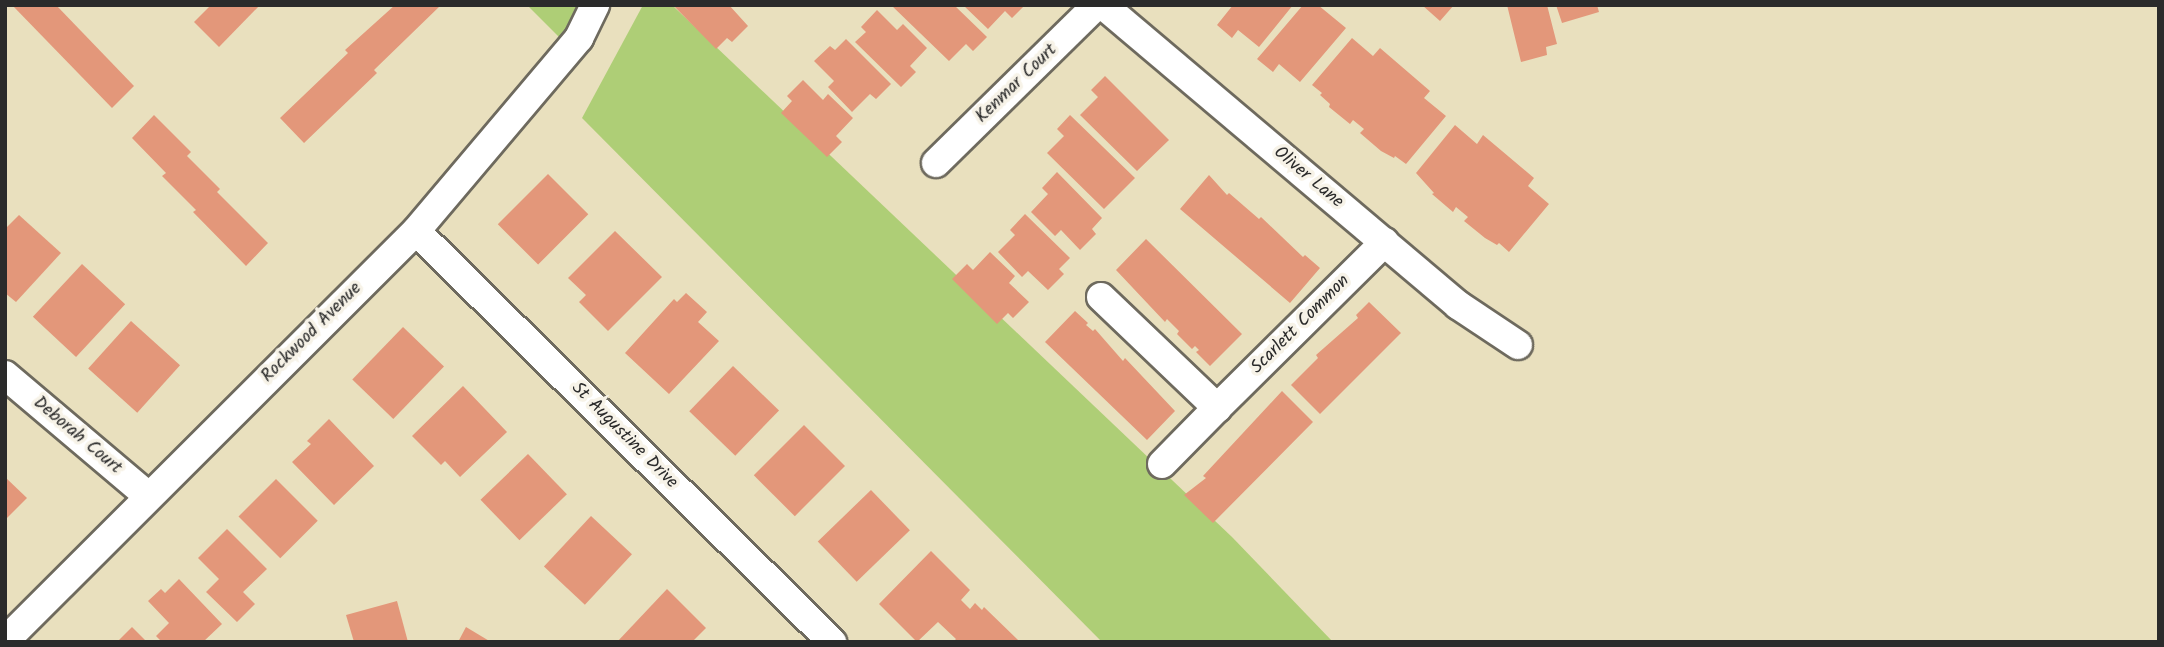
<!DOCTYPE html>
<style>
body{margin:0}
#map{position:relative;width:2164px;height:647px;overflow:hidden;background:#e9e0be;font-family:Kalam,sans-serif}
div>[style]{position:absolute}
.green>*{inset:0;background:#aece76}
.building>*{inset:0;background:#e3977a;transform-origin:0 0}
.roads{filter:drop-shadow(2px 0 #6e6a5e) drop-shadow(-2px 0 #6e6a5e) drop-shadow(0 2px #6e6a5e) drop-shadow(0 -2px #6e6a5e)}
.minor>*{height:28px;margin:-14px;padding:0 14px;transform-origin:14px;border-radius:14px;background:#fff}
span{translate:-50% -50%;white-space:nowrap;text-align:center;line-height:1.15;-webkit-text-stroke:7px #f7f3e8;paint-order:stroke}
.street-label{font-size:18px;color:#2b2b2b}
.frame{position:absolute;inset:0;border:7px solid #2b2b2b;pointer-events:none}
</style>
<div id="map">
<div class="green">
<i style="clip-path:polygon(527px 5px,593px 5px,561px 39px)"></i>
<i style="clip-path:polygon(643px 5px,672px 5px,1232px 537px,1333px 642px,1102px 642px,582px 118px)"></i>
</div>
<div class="building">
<i style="clip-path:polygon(12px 5px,56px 5px,134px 86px,112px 108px)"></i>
<i style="clip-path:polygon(211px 5px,260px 5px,219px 47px,194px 22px)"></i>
<i style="clip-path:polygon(395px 5px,441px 5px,374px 70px,377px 73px,304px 143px,280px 118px,348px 53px,345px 50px)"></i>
<i style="clip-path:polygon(673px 5px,729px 5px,748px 26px,732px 42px,727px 38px,716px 49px)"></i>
<i style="clip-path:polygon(891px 5px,954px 5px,987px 37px,973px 51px,966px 44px,949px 61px)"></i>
<i style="clip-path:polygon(963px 5px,1025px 5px,1012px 18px,1005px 11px,988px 29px)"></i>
<i style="clip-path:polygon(1233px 5px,1293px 5px,1259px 47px,1238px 30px,1232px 38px,1217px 25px)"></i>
<i style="clip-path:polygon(1303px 5px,1318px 5px,1346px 28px,1300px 82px,1279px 64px,1273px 72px,1257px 59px)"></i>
<i style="clip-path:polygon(1422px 5px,1454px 5px,1440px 21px)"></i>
<i style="clip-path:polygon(1507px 5px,1547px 5px,1557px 44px,1546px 47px,1547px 55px,1521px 62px)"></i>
<i style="clip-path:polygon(1556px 5px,1597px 5px,1599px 12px,1562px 23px)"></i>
<i style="clip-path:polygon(877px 10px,897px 30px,903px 24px,927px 48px,910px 66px,916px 72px,901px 87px,855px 42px,866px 32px,861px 27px)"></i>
<i style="clip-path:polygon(1352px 38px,1373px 56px,1380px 48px,1430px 91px,1424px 98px,1446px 116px,1406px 164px,1395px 156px,1394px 158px,1381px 151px,1360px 133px,1364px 129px,1353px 120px,1350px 124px,1329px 107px,1330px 104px,1320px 95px,1322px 93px,1312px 85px)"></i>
<i style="clip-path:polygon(846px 39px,891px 84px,876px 99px,870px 94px,852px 112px,828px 87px,834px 81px,814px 61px,830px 46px,835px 50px)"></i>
<i style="clip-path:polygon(1105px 76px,1169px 140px,1137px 171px,1080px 115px,1098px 97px,1091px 90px)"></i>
<i style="clip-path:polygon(803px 80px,823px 100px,828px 94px,853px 118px,836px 136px,842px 142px,827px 157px,781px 113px,792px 101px,787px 96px)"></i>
<i style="clip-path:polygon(154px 115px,191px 152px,187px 156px,220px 189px,217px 192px,268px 243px,246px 266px,193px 212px,196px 210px,162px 176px,166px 173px,132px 138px)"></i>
<i style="clip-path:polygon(1070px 115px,1135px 178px,1104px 209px,1047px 153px,1064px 136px,1057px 129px)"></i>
<i style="clip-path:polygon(1455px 125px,1477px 144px,1483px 135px,1534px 178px,1528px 186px,1549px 204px,1509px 252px,1499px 243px,1497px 245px,1485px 238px,1464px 221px,1468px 217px,1456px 207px,1453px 212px,1432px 194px,1434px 193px,1416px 173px)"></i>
<i style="clip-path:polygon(1057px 172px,1102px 218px,1092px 229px,1096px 234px,1080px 250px,1061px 230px,1055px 236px,1031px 212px,1048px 194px,1042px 188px)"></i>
<i style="left:548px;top:174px;width:57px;height:71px;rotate:45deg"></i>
<i style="clip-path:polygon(1209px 175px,1227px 195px,1229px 193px,1259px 219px,1261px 217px,1303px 257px,1305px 255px,1320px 268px,1290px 303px,1180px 209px)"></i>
<i style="clip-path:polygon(1025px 214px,1070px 258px,1059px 269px,1064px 274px,1048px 290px,1028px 271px,1022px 277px,998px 252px,1015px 235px,1010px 230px)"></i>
<i style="clip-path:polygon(19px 215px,61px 253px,16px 302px,5px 293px,5px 229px)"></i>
<i style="clip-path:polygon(615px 231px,662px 277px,608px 331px,579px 302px,586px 295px,568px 278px)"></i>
<i style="clip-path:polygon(1146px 239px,1242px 334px,1210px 366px,1196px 352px,1199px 350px,1195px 346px,1192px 349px,1177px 334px,1179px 331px,1167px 319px,1165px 322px,1116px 270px)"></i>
<i style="clip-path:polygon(990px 252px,1015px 276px,1009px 283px,1029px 302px,1013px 318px,1008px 313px,997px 324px,952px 279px,967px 264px,973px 270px)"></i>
<i style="left:82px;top:264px;width:59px;height:72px;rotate:43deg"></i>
<i style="clip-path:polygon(686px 293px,707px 312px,698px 322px,719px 341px,669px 394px,625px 353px,674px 299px,677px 302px)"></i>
<i style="clip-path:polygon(1369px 302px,1401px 333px,1320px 414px,1291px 385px,1318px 358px,1316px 355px,1358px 318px,1356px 315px)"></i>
<i style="clip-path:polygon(1075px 311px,1088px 323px,1086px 325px,1093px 331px,1095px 329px,1123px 361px,1125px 358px,1175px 411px,1147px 440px,1045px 342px)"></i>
<i style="left:131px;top:321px;width:66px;height:64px;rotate:42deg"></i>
<i style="left:403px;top:327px;width:57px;height:73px;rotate:44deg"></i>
<i style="left:733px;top:366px;width:64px;height:63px;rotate:44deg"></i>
<i style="clip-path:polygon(463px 386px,507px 432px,460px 477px,445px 461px,441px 465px,412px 436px)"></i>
<i style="clip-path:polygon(1282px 391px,1313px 422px,1213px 523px,1184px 495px,1206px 478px,1203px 476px)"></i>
<i style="clip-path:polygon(329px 419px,374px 466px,334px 505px,292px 462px,311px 444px,307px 441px)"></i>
<i style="left:804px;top:425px;width:58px;height:71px;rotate:45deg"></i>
<i style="left:528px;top:454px;width:56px;height:66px;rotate:46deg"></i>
<i style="clip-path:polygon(5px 477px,27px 498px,5px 520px)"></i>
<i style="left:276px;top:479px;width:59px;height:53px;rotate:45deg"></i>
<i style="left:871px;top:490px;width:56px;height:74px;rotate:46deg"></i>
<i style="left:591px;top:516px;width:56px;height:69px;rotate:43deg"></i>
<i style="clip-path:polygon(227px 529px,267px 569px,243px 592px,255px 604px,237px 622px,206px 592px,219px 579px,198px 558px)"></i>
<i style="clip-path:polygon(931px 551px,970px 590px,961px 600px,970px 609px,975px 603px,982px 610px,984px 607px,1020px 642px,953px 642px,956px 639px,938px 622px,917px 642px,879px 604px)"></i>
<i style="clip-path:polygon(179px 579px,222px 624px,203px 642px,162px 642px,156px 636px,169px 623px,148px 601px,161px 589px,165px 593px)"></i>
<i style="clip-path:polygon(667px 589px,706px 628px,692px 642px,617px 642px)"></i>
<i style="clip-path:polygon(397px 601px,408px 642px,354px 642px,346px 615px)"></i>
<i style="clip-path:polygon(132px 627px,147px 642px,117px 642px)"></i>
<i style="clip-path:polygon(466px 627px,491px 642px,458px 642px)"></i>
</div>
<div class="roads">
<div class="minor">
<i style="left:1103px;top:5px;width:465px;rotate:40.2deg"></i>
<i style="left:1458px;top:305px;width:72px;rotate:33.7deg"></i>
<i style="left:936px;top:163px;width:226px;rotate:-44.5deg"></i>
<i style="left:416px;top:231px;width:585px;rotate:44.65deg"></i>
<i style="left:1101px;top:297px;width:161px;rotate:43.7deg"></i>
<i style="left:1217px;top:408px;width:236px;rotate:-44.7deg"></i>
<i style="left:5px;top:375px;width:187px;rotate:40.2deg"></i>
<i style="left:1162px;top:464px;width:78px;rotate:-45.5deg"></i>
<i style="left:5px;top:641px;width:581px;rotate:-44.93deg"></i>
<i style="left:416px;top:231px;width:253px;rotate:-49.8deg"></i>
<i style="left:579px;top:38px;width:37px;rotate:-64deg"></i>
</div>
</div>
<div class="street-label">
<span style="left:1017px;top:84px;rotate:-44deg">Kenmar Court</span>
<span style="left:1308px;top:178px;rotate:40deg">Oliver Lane</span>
<span style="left:1301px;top:325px;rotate:-45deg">Scarlett Common</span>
<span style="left:312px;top:333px;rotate:-45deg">Rockwood Avenue</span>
<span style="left:77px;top:436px;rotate:40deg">Deborah Court</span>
<span style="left:624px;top:436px;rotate:45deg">St Augustine Drive</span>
</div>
<div class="frame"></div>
</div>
